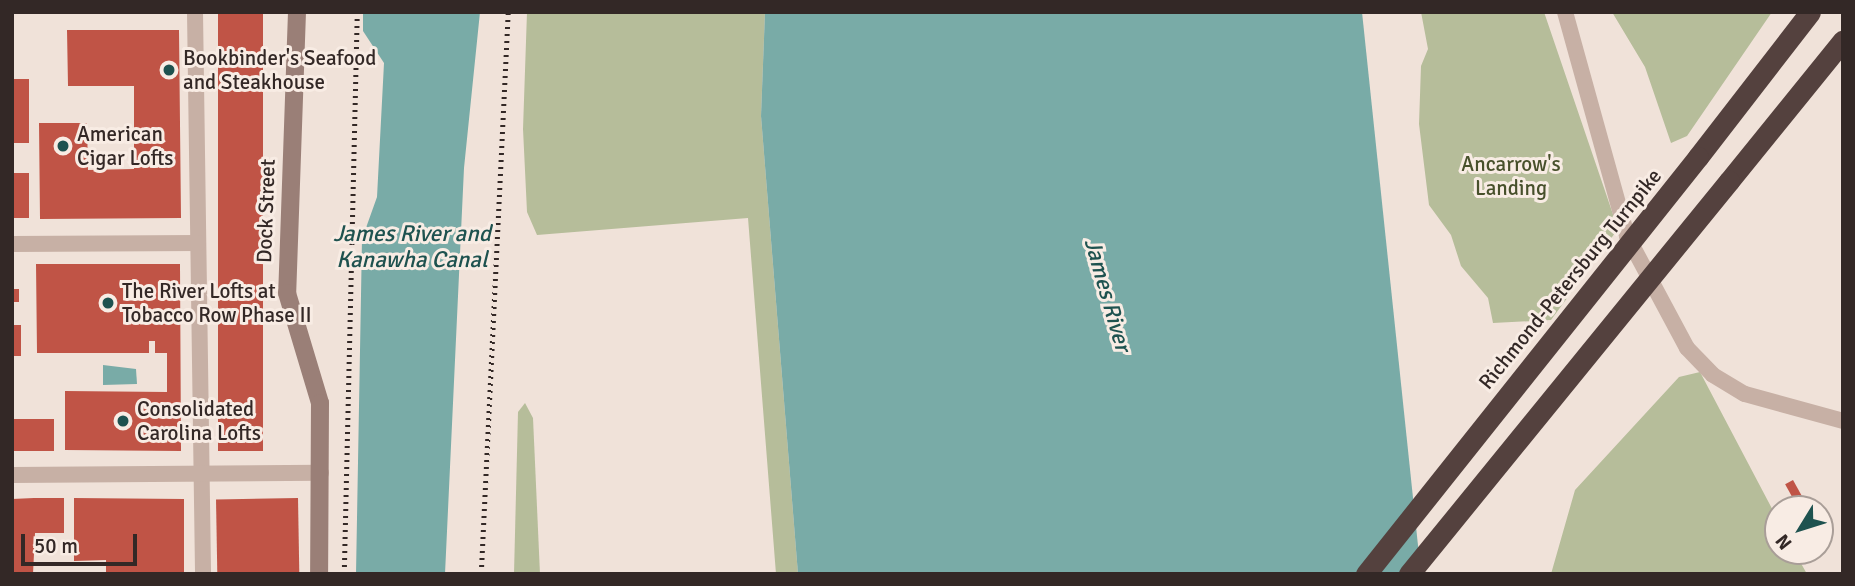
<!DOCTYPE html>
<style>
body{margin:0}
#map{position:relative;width:1855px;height:586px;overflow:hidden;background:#f0e2d9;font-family:Signika,sans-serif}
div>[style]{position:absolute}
.green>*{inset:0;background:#b6bd9a}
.water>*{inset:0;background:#79aba7}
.building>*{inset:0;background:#c05446;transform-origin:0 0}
.street>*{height:16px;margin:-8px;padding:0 8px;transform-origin:8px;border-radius:8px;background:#c7b0a5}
.secondary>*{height:18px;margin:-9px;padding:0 9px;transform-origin:9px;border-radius:9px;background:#9a7f77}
.highway>*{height:21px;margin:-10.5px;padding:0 10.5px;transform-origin:10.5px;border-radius:10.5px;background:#54413e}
.rail>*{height:4.5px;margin-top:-2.25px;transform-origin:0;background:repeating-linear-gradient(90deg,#332826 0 2px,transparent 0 7px)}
.highway-bridge>*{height:21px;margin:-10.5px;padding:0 10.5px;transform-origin:10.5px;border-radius:10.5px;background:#54413e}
.dots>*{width:19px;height:19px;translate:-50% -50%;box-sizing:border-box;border:4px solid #f8ece4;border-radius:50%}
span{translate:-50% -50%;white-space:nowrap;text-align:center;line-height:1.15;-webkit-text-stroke:6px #f8ece4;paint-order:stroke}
.poi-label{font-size:21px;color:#332826}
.left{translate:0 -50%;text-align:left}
.park-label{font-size:21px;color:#47502b}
.street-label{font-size:21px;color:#332826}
.water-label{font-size:23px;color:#1e524f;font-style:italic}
.frame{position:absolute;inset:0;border:14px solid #332826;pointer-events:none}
.north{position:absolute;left:1764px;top:495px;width:70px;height:70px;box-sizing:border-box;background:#f8ece4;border:2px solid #a99e98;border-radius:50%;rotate:232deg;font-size:19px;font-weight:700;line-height:28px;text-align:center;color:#332826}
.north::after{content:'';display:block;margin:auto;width:24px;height:32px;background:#1e524f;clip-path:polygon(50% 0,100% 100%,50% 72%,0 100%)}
.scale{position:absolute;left:21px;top:534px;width:116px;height:32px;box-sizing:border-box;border:4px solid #332826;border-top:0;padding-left:9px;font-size:21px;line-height:24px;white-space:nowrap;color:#332826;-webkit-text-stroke:5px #f8ece4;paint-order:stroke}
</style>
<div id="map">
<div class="green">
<i style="clip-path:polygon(527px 12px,765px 12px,761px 116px,798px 574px,776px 574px,748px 218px,537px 235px,527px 212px,523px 129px)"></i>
<i style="clip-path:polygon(1421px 12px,1544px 12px,1618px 229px,1551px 320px,1493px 323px,1488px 298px,1461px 266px,1451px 235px,1429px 205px,1419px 124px,1421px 66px,1428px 49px)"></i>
<i style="clip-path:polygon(1612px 12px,1772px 12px,1687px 136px,1671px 143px,1645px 67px)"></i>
<i style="clip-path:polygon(1700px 372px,1778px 520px,1778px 551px,1794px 551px,1807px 574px,1551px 574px,1575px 490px,1679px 377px)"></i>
<i style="clip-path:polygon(525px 403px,533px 418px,540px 574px,514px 574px,518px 412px)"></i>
</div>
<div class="water">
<i style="clip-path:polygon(363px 12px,480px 12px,464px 168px,445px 574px,356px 574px,362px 239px,377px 197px,384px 63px,363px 31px)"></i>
<i style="clip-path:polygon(765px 12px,1362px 12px,1421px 574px,798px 574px,761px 116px)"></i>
<i style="clip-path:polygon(103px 365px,136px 369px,137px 384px,103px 385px)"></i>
</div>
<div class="building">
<i style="left:218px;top:12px;width:45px;height:439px"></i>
<i style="clip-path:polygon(67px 30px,179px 30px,181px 218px,40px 219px,39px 123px,87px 123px,88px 170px,134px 169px,134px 86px,68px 86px)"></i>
<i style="left:12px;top:79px;width:17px;height:64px"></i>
<i style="left:12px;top:173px;width:17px;height:45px"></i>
<i style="clip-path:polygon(36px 264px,180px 264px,181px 451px,65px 450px,65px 391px,167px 392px,167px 353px,155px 353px,155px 341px,149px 341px,149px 353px,37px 353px)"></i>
<i style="left:12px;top:289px;width:7px;height:13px"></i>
<i style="left:12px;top:325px;width:9px;height:31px"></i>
<i style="left:12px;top:419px;width:42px;height:32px"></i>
<i style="left:1793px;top:480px;width:26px;height:9px;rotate:61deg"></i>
<i style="clip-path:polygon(34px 498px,64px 498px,64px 533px,35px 533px,33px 574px,12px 574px,12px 499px)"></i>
<i style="clip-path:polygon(74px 498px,184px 499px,184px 574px,106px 574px,106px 560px,74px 561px)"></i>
<i style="left:298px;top:498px;width:76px;height:82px;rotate:89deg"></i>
</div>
<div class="street">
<i style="left:195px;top:12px;width:562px;rotate:89.18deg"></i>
<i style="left:1565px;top:12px;width:232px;rotate:74.5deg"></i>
<i style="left:1627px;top:236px;width:127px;rotate:61.8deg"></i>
<i style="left:1687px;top:348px;width:37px;rotate:46deg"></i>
<i style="left:1713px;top:375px;width:37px;rotate:31deg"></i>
<i style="left:1745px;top:394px;width:102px;rotate:15.4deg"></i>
<i style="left:12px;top:244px;width:186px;rotate:-0.3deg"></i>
<i style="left:12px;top:475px;width:309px;rotate:-0.4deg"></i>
</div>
<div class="secondary">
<i style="left:297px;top:12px;width:281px;rotate:92deg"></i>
<i style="left:287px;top:293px;width:115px;rotate:73.3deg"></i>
<i style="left:320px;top:403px;width:171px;rotate:90.3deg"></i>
</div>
<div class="highway">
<i style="left:1698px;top:157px;width:183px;rotate:-52.3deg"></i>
<i style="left:1729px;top:181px;width:181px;rotate:-51deg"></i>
</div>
<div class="rail">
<i style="left:344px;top:574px;width:562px;rotate:-88.67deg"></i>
<i style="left:481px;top:574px;width:563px;rotate:-87.25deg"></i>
</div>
<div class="highway-bridge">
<i style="left:1366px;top:574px;width:533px;rotate:-51.47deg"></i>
<i style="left:1409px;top:574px;width:507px;rotate:-50.85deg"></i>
</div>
<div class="dots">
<i style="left:169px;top:70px;background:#1e524f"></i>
<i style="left:63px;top:146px;background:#1e524f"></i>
<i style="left:108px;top:303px;background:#1e524f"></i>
<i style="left:123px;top:421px;background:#1e524f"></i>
</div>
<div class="poi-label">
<span class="left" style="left:183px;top:70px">Bookbinder's Seafood<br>and Steakhouse</span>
<span class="left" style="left:77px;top:146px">American<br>Cigar Lofts</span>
<span class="left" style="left:122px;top:303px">The River Lofts at<br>Tobacco Row Phase II</span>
<span class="left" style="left:137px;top:421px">Consolidated<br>Carolina Lofts</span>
</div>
<div class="park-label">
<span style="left:1511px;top:176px">Ancarrow's<br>Landing</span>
</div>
<div class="street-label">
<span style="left:266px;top:211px;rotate:-88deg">Dock Street</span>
<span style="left:1570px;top:279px;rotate:-51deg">Richmond-Petersburg Turnpike</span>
</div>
<div class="water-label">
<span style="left:412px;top:247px">James River and<br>Kanawha Canal</span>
<span style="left:1107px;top:295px;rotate:74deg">James River</span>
</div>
<div class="frame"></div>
<div class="north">N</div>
<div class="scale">50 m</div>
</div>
